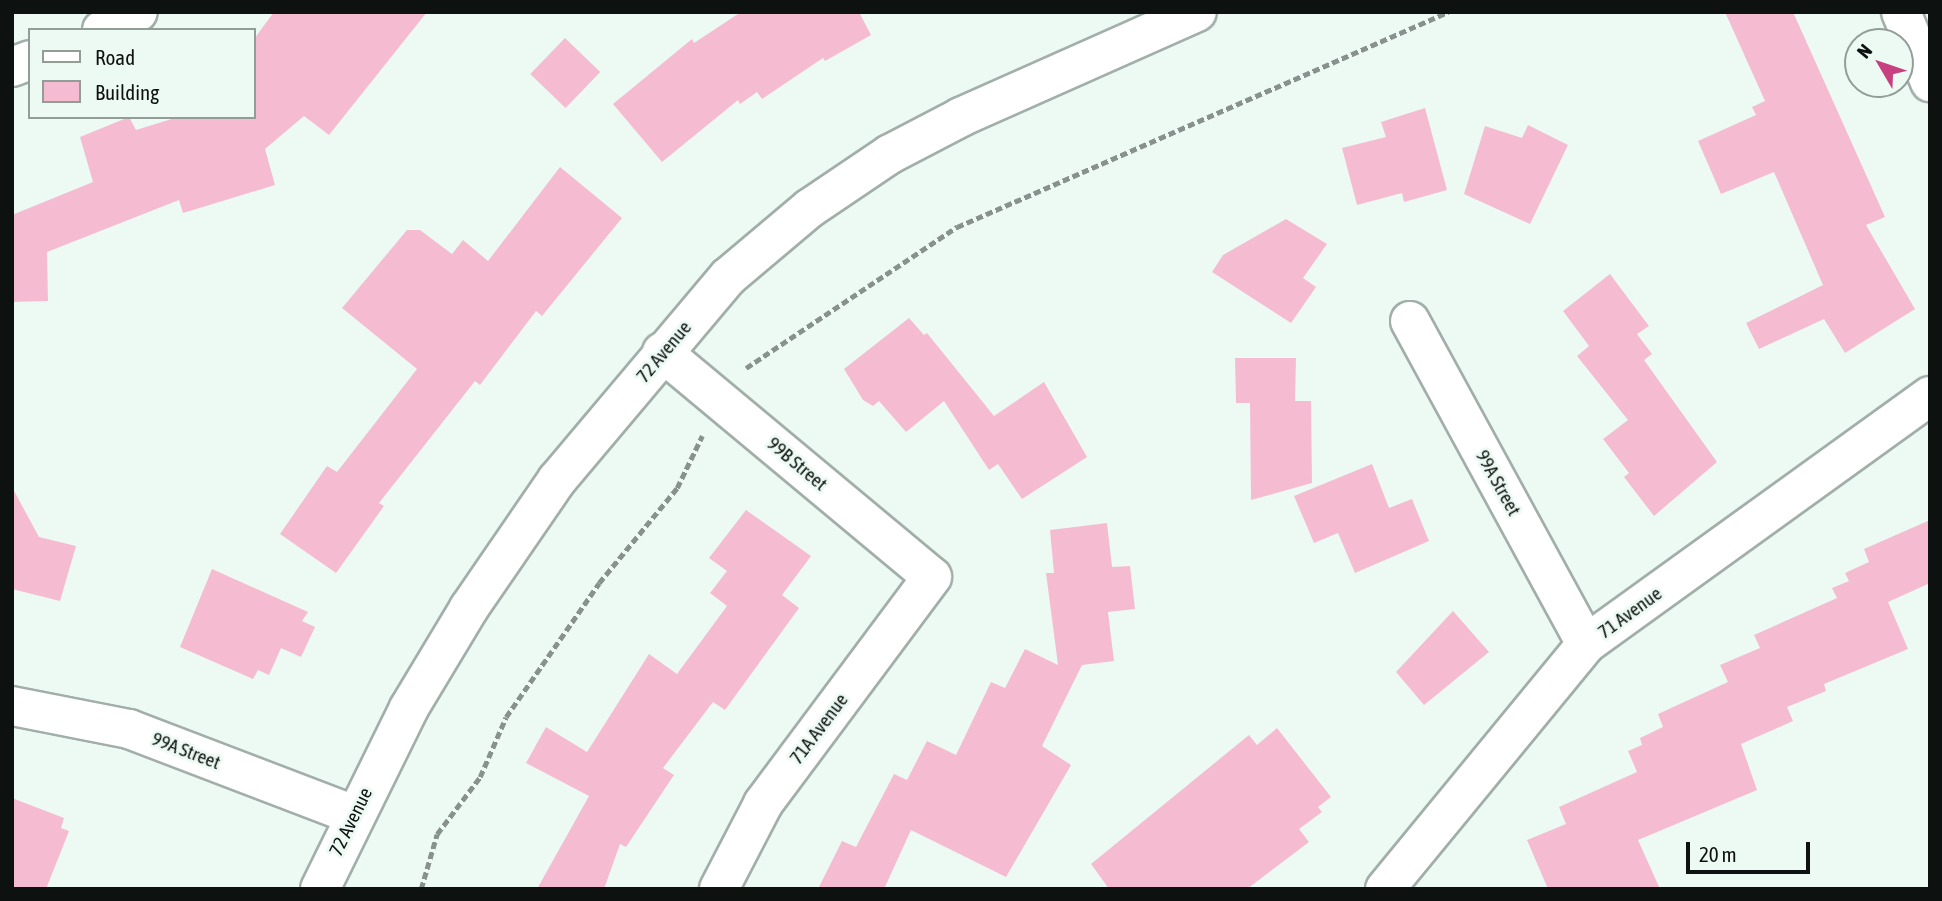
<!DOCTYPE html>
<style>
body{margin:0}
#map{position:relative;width:1942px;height:901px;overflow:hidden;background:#edfaf4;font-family:"Asap Condensed",sans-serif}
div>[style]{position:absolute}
.building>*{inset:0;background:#f5bcd1;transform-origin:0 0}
.path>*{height:4.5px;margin-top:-2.25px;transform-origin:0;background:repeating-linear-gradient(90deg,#88918d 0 7px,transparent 0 10.5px)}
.roads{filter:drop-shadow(2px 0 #a2aea9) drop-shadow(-2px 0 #a2aea9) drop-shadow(0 2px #a2aea9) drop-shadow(0 -2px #a2aea9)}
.minor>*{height:38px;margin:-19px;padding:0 19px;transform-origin:19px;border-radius:19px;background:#fff}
span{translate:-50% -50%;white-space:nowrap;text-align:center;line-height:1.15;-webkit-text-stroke:6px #edfaf4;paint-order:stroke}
.street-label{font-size:19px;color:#0d110f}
.frame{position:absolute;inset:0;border:14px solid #0d110f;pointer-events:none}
.legend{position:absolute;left:28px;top:28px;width:228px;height:91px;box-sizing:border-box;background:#edfaf4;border:2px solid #939d98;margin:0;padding:9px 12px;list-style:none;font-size:21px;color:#0d110f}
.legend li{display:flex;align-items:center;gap:14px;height:35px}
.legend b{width:35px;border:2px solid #939d98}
.north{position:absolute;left:1844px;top:28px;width:70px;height:70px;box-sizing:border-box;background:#edfaf4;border:2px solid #939d98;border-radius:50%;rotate:309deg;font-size:19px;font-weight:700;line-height:28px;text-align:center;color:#0d110f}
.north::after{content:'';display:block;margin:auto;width:24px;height:32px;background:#c74181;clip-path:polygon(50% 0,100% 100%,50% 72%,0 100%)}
.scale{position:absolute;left:1686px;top:842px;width:124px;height:32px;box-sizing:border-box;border:4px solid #0d110f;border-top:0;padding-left:9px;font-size:21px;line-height:24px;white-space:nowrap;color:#0d110f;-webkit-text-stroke:5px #edfaf4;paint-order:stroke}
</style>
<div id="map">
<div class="building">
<i style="clip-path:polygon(274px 12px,427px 12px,329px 135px,304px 116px,265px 149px,275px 185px,183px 213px,179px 200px,47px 252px,48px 301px,12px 302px,12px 215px,93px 182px,80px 137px,129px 117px,136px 130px,178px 117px,254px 117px,254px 39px)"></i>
<i style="clip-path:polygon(741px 12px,859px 12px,871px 35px,825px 61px,823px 58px,762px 99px,757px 92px,740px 104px,738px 100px,662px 162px,613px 104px,692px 39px,694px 43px)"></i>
<i style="clip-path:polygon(1725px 12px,1793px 12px,1885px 217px,1866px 225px,1915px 309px,1845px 353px,1824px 319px,1759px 349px,1746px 323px,1823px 285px,1774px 172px,1721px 194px,1698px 141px,1756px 115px,1752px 107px,1765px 101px)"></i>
<i style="left:565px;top:38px;width:49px;height:50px;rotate:44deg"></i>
<i style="clip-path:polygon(1425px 108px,1447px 190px,1404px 202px,1402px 193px,1357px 205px,1342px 148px,1386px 137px,1381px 122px)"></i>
<i style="clip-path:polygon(1528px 125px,1568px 145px,1530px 224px,1464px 194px,1485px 126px,1522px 138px)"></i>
<i style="clip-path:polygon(560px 167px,622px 218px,542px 316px,536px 311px,480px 385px,475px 381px,379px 503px,384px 506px,336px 573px,280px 534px,327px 466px,337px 472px,417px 369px,342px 308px,407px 230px,420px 230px,452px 254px,463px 240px,488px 261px)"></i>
<i style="clip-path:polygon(1286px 219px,1327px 244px,1303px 278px,1316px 287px,1291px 323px,1212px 272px,1223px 255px)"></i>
<i style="clip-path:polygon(1610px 274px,1649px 326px,1637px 334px,1652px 354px,1644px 360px,1717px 462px,1654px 516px,1624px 477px,1629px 473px,1603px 439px,1628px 420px,1577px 356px,1589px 346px,1563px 311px)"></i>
<i style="clip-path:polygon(909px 318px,924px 335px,927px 333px,994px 416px,1044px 382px,1087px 457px,1022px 499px,998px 464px,989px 470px,944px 401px,906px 432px,879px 401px,873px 406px,863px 400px,844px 369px)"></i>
<i style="clip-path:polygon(1235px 358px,1296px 358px,1295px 401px,1311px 401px,1312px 483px,1251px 500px,1250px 403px,1236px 403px)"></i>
<i style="clip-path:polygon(1372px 464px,1389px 508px,1412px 499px,1429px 541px,1355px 573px,1338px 533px,1314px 543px,1294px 496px)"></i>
<i style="clip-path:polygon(12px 487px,39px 537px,76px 546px,60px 601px,12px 589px)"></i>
<i style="clip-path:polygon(746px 510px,811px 556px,782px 595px,799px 608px,725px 710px,713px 702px,663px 768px,674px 775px,626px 847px,620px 844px,604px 889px,537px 889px,589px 796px,526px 763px,546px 727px,587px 752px,649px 654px,677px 674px,727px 606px,710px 593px,727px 571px,709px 558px)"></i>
<i style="clip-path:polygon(1930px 520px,1930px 583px,1888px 602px,1908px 649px,1824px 684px,1826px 691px,1787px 707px,1793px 721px,1741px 744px,1757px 790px,1638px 840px,1660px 889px,1548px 889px,1527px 840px,1566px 824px,1559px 807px,1637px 772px,1628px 751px,1642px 745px,1640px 738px,1663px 727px,1658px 714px,1728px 682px,1720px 665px,1760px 648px,1754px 635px,1837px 598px,1832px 588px,1849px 581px,1845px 573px,1869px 562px,1864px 549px)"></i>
<i style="clip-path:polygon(1107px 523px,1112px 567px,1130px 566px,1135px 609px,1108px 612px,1114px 661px,1082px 665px,1042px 746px,1071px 765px,1006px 877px,911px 830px,884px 889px,818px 889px,842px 841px,856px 847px,894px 774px,907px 780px,927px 741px,956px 755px,991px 682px,1005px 688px,1025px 649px,1058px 665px,1046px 573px,1054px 573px,1050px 530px)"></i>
<i style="clip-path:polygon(212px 569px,308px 612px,302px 621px,315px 627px,301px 657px,281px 648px,269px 675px,258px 670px,253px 679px,180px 647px)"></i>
<i style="clip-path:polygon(1453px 611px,1489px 652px,1424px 705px,1396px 672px)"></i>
<i style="clip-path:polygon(1277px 728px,1331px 797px,1318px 807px,1322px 812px,1299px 829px,1309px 842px,1247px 889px,1109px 889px,1091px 864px,1249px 735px,1257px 745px)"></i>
<i style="clip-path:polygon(12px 798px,64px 818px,61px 828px,69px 831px,46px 889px,12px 889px)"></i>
</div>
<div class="path">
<i style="left:746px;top:368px;width:254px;rotate:-33.8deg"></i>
<i style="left:957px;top:227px;width:536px;rotate:-23.65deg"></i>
<i style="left:421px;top:889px;width:57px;rotate:-73.8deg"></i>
<i style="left:437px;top:834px;width:71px;rotate:-53deg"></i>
<i style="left:480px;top:777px;width:65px;rotate:-66.6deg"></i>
<i style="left:506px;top:717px;width:163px;rotate:-55.2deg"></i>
<i style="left:599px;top:583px;width:123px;rotate:-50.6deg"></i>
<i style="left:677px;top:488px;width:58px;rotate:-64.3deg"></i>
</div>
<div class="roads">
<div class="minor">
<i style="left:1901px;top:12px;width:76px;rotate:67.5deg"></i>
<i style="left:102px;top:30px;width:40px;rotate:-26.6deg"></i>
<i style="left:12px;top:67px;width:19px;rotate:-21deg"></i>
<i style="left:1410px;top:321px;width:368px;rotate:61.4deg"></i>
<i style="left:662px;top:352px;width:351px;rotate:39.8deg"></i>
<i style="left:932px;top:577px;width:283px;rotate:126.7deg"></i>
<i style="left:763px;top:804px;width:96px;rotate:117.4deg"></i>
<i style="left:12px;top:706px;width:119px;rotate:11.1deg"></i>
<i style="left:129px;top:729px;width:241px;rotate:20.9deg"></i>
<i style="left:320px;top:889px;width:202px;rotate:-63.8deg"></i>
<i style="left:409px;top:708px;width:117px;rotate:-59deg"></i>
<i style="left:469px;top:608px;width:155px;rotate:-55.5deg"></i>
<i style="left:557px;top:480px;width:265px;rotate:-49.9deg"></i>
<i style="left:728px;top:277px;width:107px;rotate:-40.1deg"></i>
<i style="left:810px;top:208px;width:97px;rotate:-34deg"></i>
<i style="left:890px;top:154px;width:80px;rotate:-27.5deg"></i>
<i style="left:961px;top:117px;width:258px;rotate:-24deg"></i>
<i style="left:1385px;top:889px;width:317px;rotate:-50.6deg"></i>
<i style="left:1586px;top:644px;width:424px;rotate:-35.8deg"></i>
</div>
</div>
<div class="street-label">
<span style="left:664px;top:352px;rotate:-50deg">72 Avenue</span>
<span style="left:797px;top:464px;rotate:40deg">99B Street</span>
<span style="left:1498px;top:483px;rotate:61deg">99A Street</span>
<span style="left:1630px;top:613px;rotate:-36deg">71 Avenue</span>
<span style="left:819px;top:729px;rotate:-53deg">71A Avenue</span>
<span style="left:186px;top:751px;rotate:21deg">99A Street</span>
<span style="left:351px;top:822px;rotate:-64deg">72 Avenue</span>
</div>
<div class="frame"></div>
<ul class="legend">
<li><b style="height:9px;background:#fff"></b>Road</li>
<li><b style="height:19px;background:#f5bcd1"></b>Building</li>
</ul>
<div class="north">N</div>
<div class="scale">20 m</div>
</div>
